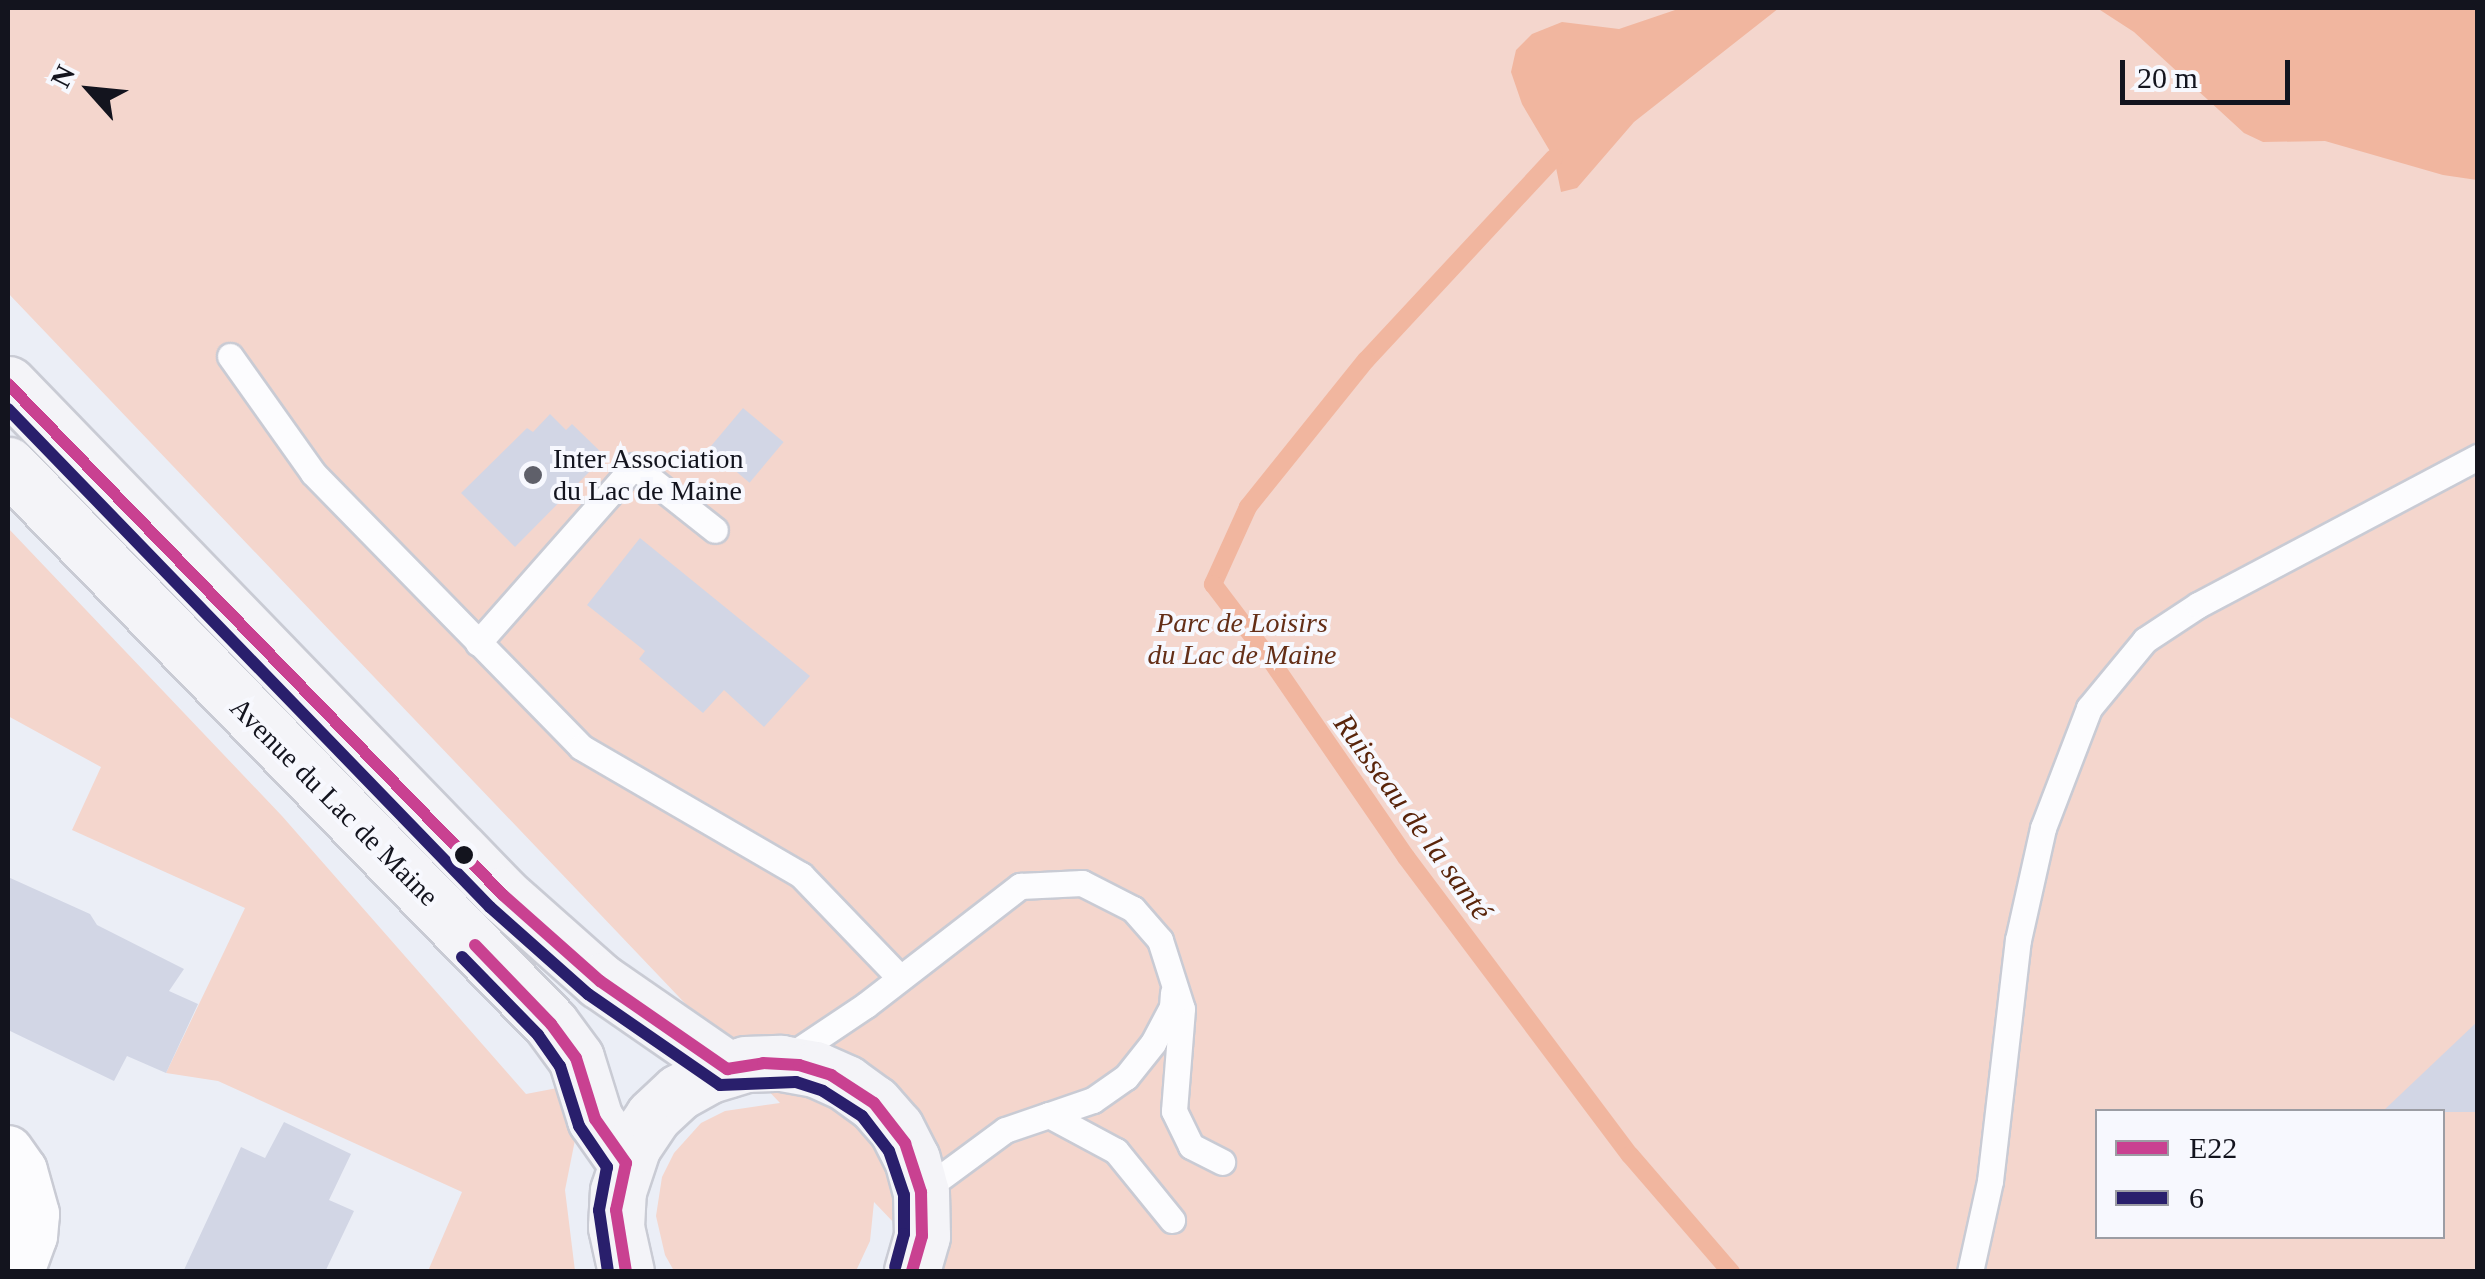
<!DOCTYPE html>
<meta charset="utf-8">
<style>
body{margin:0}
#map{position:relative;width:2485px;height:1279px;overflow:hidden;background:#ebeef6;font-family:Georgia,serif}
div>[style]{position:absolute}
.green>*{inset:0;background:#f4d6cd}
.water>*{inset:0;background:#f1b69f}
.stream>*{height:18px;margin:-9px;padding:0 9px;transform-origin:9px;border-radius:9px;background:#f1b69f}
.building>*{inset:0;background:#d2d6e5;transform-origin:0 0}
.roads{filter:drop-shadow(2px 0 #c9cbd4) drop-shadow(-2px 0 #c9cbd4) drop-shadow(0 2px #c9cbd4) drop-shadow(0 -2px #c9cbd4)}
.lane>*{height:25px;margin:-12.5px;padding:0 12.5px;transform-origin:12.5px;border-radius:12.5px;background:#fcfcfe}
.street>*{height:50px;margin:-25px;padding:0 25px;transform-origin:25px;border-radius:25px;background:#fcfcfe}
.secondary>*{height:55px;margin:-27.5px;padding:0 27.5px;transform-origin:27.5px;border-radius:27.5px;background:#f4f4f8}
.bus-1>*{height:12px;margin:-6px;padding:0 6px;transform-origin:6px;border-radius:6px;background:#c94191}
.bus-2>*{height:12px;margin:-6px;padding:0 6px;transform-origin:6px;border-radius:6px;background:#291f6c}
.dots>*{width:28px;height:28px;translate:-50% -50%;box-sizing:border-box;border:5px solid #f7f8fe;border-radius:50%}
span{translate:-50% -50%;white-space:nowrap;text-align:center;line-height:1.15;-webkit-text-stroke:8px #f7f8fe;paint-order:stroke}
.poi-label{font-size:28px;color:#13141e}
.left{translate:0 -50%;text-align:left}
.park-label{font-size:28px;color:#642e16;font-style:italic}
.street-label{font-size:28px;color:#13141e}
.water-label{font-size:30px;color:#59240a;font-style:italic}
.frame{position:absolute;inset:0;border:10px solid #13141e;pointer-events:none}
.legend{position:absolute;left:2095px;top:1109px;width:350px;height:130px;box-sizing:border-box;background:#f7f8fe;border:2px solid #9c9da4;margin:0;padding:12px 18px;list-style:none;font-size:30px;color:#13141e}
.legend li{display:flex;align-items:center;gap:20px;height:50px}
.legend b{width:50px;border:2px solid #9c9da4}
.north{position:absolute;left:40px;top:40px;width:100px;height:100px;-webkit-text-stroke:8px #f7f8fe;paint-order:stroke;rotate:297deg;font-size:28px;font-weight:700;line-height:40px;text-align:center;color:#13141e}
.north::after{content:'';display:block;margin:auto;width:35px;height:45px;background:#13141e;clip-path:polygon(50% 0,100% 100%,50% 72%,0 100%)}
.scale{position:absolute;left:2120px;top:60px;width:170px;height:45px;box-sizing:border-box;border:5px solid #13141e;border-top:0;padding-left:12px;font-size:30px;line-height:35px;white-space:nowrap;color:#13141e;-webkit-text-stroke:8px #f7f8fe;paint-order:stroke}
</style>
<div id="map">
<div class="green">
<i style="clip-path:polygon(evenodd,8px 8px,2477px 8px,2477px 1271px,941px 1272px,874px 1202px,870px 1241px,856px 1271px,674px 1271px,665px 1255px,656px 1216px,662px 1177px,674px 1153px,701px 1123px,725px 1111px,780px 1103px,8px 293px,8px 8px,2098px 1112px,2442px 1112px,2442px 1236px,2098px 1236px,2098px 1112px)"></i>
<i style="clip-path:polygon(8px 528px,282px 816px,526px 1094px,568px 1086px,575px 1140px,565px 1190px,575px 1271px,428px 1271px,462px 1192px,218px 1081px,166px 1073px,245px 908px,72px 830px,101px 767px,8px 716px)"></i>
</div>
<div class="water">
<i style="clip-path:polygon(1681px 8px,1779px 8px,1634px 122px,1577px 188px,1561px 192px,1554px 158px,1522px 104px,1511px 72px,1516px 50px,1532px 34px,1562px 22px,1619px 29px)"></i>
<i style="clip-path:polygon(2097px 8px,2477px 8px,2477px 180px,2443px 175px,2325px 141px,2263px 142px,2244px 133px,2134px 32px)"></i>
</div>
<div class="stream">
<i style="left:1554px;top:158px;width:276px;rotate:132.9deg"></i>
<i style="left:1366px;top:360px;width:189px;rotate:128.8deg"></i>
<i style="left:1248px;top:507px;width:85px;rotate:114.4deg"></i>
<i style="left:1213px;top:584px;width:98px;rotate:52.9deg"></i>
<i style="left:1272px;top:662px;width:237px;rotate:55.5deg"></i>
<i style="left:1406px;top:857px;width:373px;rotate:53.1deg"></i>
<i style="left:1630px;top:1155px;width:155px;rotate:49.2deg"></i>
</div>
<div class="building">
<i style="left:743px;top:408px;width:53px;height:53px;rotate:40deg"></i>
<i style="clip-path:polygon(550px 414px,566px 430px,572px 424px,605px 456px,515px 547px,461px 493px,527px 428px,533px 432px)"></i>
<i style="clip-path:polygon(640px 538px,810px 676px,764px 727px,724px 690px,703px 713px,639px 659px,645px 651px,587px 605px)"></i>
<i style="clip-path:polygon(8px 877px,90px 914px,97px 925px,184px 969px,169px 991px,198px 1004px,166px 1073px,127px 1056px,114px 1081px,8px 1030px)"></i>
<i style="clip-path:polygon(2478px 1021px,2478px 1112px,2382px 1112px)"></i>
<i style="clip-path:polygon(284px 1122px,351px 1154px,329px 1200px,354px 1211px,325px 1272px,183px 1272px,241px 1147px,265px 1158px)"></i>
</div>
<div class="roads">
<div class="lane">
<i style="left:230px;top:356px;width:143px;rotate:54.6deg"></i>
<i style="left:313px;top:473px;width:383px;rotate:45.6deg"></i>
<i style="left:581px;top:747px;width:255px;rotate:30.2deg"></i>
<i style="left:801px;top:875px;width:143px;rotate:46.1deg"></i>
<i style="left:478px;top:643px;width:236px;rotate:-48.6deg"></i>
<i style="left:634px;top:466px;width:103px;rotate:38.3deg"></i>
<i style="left:787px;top:1058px;width:95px;rotate:-33.9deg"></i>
<i style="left:866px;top:1005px;width:195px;rotate:-37.7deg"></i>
<i style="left:1020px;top:886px;width:62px;rotate:-2.8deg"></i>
<i style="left:1082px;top:883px;width:57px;rotate:27deg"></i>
<i style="left:1133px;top:909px;width:41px;rotate:48.9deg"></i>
<i style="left:1160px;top:940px;width:72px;rotate:72.3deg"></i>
<i style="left:1182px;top:1009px;width:102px;rotate:94.5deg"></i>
<i style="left:1174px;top:1111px;width:39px;rotate:64deg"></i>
<i style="left:1191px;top:1146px;width:35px;rotate:27deg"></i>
<i style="left:1049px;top:1115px;width:46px;rotate:-18.8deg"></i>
<i style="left:1093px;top:1100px;width:40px;rotate:-34.9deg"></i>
<i style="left:1126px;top:1077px;width:43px;rotate:-51.5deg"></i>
<i style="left:1153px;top:1043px;width:41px;rotate:-62.2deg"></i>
<i style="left:1172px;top:1007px;width:14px;rotate:-86deg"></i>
<i style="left:921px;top:1192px;width:104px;rotate:-36.4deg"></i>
<i style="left:1005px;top:1130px;width:46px;rotate:-18.8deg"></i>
<i style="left:1049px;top:1115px;width:76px;rotate:28.2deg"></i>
<i style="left:1116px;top:1151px;width:89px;rotate:50.9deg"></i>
<i style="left:1970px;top:1272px;width:93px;rotate:-77.6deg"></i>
<i style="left:1990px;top:1181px;width:243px;rotate:-83.4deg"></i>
<i style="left:2018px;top:940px;width:115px;rotate:-77.4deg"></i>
<i style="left:2043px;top:828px;width:129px;rotate:-69deg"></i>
<i style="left:2089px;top:708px;width:88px;rotate:-50.5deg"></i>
<i style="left:2145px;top:640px;width:64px;rotate:-33.4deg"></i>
<i style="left:2198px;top:605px;width:317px;rotate:-27.9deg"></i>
</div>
<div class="street">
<i style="left:8px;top:1151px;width:24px;rotate:55deg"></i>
<i style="left:22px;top:1171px;width:45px;rotate:74.4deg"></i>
<i style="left:34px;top:1214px;width:22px;rotate:95deg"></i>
<i style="left:32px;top:1236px;width:38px;rotate:110deg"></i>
</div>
<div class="secondary">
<i style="left:8px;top:384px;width:711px;rotate:45.91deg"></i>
<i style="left:503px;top:895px;width:130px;rotate:41.6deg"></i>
<i style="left:600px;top:981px;width:155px;rotate:34.7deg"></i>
<i style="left:8px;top:465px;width:779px;rotate:45.83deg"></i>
<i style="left:551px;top:1024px;width:42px;rotate:53.7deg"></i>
<i style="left:576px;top:1058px;width:64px;rotate:72.7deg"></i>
<i style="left:595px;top:1119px;width:54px;rotate:54.8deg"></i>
<i style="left:626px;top:1272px;width:46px;rotate:-102.5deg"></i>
<i style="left:616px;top:1227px;width:36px;rotate:-87deg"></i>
<i style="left:618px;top:1191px;width:47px;rotate:-71.6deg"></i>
<i style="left:633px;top:1146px;width:36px;rotate:-56deg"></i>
<i style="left:653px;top:1116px;width:35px;rotate:-43deg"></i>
<i style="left:679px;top:1092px;width:35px;rotate:-29deg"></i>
<i style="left:710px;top:1075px;width:37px;rotate:-17deg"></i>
<i style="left:745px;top:1064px;width:36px;rotate:-2deg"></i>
<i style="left:781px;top:1063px;width:35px;rotate:10deg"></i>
<i style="left:815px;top:1069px;width:34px;rotate:24deg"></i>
<i style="left:846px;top:1083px;width:34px;rotate:36deg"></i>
<i style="left:874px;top:1103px;width:33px;rotate:49deg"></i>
<i style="left:896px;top:1128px;width:35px;rotate:63deg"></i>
<i style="left:912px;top:1159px;width:34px;rotate:75deg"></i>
<i style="left:921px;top:1192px;width:44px;rotate:88.7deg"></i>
<i style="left:922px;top:1236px;width:37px;rotate:106deg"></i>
</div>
</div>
<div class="bus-1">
<i style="left:8px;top:384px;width:711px;rotate:45.91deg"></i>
<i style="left:503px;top:895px;width:130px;rotate:41.6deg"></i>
<i style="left:600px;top:981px;width:155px;rotate:34.7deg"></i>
<i style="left:727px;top:1069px;width:36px;rotate:-9deg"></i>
<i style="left:763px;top:1063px;width:36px;rotate:3deg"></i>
<i style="left:799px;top:1065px;width:34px;rotate:17deg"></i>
<i style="left:831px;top:1075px;width:51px;rotate:33.1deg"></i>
<i style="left:874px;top:1103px;width:51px;rotate:52.2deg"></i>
<i style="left:905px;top:1143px;width:52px;rotate:71.9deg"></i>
<i style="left:921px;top:1192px;width:44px;rotate:88.7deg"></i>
<i style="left:922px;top:1236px;width:37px;rotate:106deg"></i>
<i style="left:475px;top:945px;width:110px;rotate:46.1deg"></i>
<i style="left:551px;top:1024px;width:42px;rotate:53.7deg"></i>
<i style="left:576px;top:1058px;width:64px;rotate:72.7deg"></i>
<i style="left:595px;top:1119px;width:54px;rotate:54.8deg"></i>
<i style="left:626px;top:1163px;width:48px;rotate:102deg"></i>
<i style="left:616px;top:1210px;width:63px;rotate:80.8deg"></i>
</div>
<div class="bus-2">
<i style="left:8px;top:409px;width:693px;rotate:45.94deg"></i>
<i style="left:490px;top:907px;width:131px;rotate:41.6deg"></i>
<i style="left:588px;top:994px;width:160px;rotate:34.6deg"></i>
<i style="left:720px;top:1085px;width:76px;rotate:-2.3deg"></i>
<i style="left:796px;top:1082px;width:28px;rotate:18deg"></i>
<i style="left:823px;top:1091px;width:46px;rotate:32.7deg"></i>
<i style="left:862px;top:1116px;width:44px;rotate:52.4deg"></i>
<i style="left:889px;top:1151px;width:46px;rotate:71.2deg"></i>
<i style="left:904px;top:1195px;width:39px;rotate:90deg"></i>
<i style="left:904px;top:1234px;width:34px;rotate:105deg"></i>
<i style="left:462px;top:957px;width:109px;rotate:45.7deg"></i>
<i style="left:538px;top:1035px;width:38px;rotate:55deg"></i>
<i style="left:560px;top:1066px;width:63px;rotate:72.4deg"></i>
<i style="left:579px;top:1126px;width:50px;rotate:55.7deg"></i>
<i style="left:607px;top:1167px;width:44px;rotate:100.5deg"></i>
<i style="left:599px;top:1210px;width:63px;rotate:81.7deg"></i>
</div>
<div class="dots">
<i style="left:533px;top:475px;background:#5f606a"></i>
<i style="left:464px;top:855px;background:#13141e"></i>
</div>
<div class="poi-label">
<span class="left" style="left:553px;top:475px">Inter Association<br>du Lac de Maine</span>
</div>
<div class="park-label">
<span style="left:1242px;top:639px">Parc de Loisirs<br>du Lac de Maine</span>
</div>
<div class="street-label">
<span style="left:334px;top:802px;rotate:45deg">Avenue du Lac de Maine</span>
</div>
<div class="water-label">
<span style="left:1413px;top:817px;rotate:54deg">Ruisseau de la santé</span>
</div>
<div class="frame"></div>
<ul class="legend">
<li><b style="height:12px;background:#c94191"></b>E22</li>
<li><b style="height:12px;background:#291f6c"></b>6</li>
</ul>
<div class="north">N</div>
<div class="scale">20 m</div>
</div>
